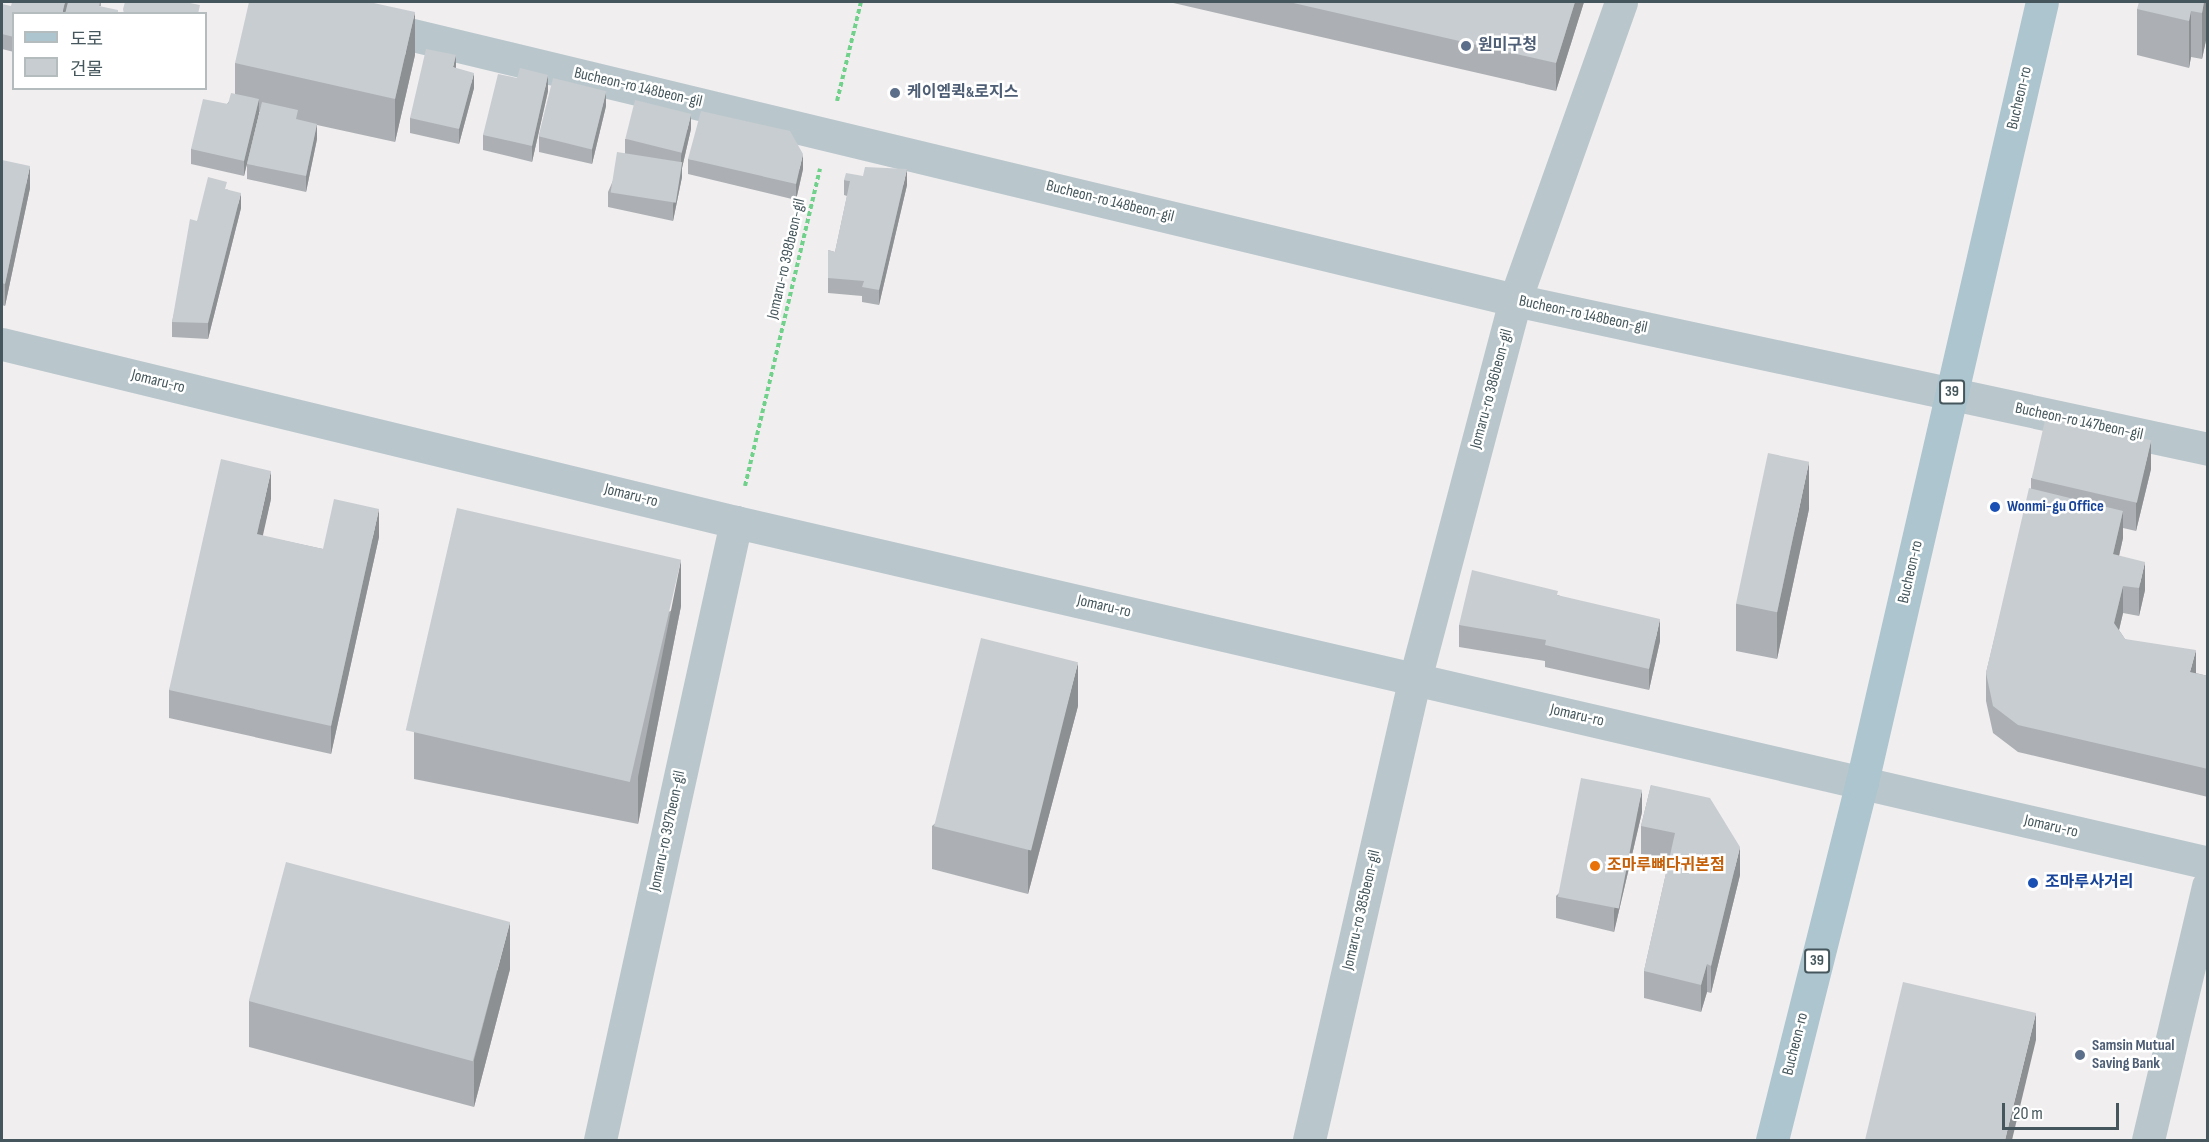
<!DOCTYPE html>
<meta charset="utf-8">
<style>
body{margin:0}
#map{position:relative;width:2209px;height:1142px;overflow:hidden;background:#f1eeef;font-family:"Sofia Sans Condensed","Noto Sans KR",sans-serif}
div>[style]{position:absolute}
.path>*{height:4px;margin-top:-2px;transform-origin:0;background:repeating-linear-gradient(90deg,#70d18b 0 4.5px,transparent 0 7.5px)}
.minor>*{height:33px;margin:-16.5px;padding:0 16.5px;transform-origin:16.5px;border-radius:16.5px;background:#b9c7cc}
.major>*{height:33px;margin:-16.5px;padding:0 16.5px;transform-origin:16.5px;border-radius:16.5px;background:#acc5cf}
.wall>*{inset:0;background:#acb0b4}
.shaded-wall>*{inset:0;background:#8c9092}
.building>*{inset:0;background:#c8cdd1;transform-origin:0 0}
.dots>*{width:16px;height:16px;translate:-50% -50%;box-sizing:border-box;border:3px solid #fff;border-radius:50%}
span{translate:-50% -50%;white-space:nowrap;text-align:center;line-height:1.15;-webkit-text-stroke:5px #fff;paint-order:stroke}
.shield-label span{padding:2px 4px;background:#fff;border:2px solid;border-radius:4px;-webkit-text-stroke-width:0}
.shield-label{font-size:15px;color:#45575c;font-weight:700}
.service-label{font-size:16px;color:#4e5e75;font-weight:700}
.left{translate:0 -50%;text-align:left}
.street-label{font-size:16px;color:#45575c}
.transit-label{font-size:16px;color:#164399;font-weight:700}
.food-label{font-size:16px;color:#c56008;font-weight:700}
.frame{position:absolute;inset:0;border:3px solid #45575c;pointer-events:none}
.legend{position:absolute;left:12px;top:12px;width:195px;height:78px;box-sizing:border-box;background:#fff;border:2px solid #b5bcbe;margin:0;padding:8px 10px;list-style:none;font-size:18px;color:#45575c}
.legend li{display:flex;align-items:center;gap:12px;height:30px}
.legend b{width:30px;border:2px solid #b5bcbe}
.scale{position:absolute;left:2002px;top:1103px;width:117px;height:27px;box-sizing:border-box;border:3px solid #45575c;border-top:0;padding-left:8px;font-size:18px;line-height:21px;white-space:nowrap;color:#45575c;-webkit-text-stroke:4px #fff;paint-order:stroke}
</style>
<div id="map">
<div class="path">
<i style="left:837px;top:101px;width:102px;rotate:-76.4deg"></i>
<i style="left:745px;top:486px;width:326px;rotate:-76.7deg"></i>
</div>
<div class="minor">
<i style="left:371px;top:25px;width:1177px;rotate:13.52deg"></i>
<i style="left:1515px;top:300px;width:709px;rotate:12.13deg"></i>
<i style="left:2px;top:344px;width:755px;rotate:13.63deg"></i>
<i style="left:736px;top:522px;width:1511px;rotate:13.04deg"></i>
<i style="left:600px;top:1140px;width:633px;rotate:-77.59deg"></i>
<i style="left:1309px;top:1140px;width:473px;rotate:-77.1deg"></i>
<i style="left:1415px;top:679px;width:392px;rotate:-75.2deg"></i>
<i style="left:1515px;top:300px;width:316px;rotate:-70.4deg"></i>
<i style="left:2148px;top:1140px;width:261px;rotate:-76.7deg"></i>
</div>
<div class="major">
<i style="left:1772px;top:1140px;width:369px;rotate:-75.9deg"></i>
<i style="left:1862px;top:782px;width:800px;rotate:-77.01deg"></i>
</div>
<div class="wall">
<i style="clip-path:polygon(101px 2px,101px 6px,14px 14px,14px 52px,2px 49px,2px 6px,11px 6px)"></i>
<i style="clip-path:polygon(1169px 2px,1584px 2px,1556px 91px)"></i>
<i style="clip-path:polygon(2208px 2px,2208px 31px,2202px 59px,2191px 57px,2189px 68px,2137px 55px,2137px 9px)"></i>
<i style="clip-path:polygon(415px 55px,395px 142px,317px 125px,317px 139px,306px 192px,247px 179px,247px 164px,260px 112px,259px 112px,244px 176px,191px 164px,191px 149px,235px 94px,235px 63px)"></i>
<i style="clip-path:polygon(456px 68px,474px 88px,459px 144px,410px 133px,410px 118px)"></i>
<i style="clip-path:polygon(517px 78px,548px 91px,532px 162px,483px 150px,483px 135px)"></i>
<i style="clip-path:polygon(606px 106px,592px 164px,539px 152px,539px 136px)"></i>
<i style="clip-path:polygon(691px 129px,682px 168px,682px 177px,673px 221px,608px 207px,608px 192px,625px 153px,625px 139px)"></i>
<i style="clip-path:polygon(688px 159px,803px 169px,796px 200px,688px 174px)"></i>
<i style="clip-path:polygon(2px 160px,30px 188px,5px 306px,2px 305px)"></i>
<i style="clip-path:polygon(844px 180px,907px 185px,879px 305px,862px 302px,862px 296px,828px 293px,828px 250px,835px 252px,847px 196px,844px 195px)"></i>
<i style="clip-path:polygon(227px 189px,241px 208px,208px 339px,172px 337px,172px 322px,197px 221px)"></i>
<i style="clip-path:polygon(2151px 469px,2136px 531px,2123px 528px,2123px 538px,2119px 556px,2145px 590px,2139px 616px,2123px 613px,2119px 630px,2125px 639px,2196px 673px,2208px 676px,2208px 797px,2018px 752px,1993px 733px,1986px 701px,1986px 673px,2031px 488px,2031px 478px)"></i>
<i style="clip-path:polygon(271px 499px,262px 536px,323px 549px,379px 537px,331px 754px,169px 718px,169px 690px)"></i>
<i style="clip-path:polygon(1809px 509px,1777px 659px,1736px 651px,1736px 604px)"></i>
<i style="clip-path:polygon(1558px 595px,1660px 641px,1649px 690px,1545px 667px,1545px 661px,1459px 647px,1459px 625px)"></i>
<i style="clip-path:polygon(681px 606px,638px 824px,414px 779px,414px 732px)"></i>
<i style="clip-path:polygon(1078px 706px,1028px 894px,932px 869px,932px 826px)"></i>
<i style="clip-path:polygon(1651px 785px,1740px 875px,1711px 993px,1707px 992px,1701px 1012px,1644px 998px,1644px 971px,1669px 860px,1641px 854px,1641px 826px)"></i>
<i style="clip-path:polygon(1642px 812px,1614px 932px,1556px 918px,1556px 896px)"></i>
<i style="clip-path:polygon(510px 969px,474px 1107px,249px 1047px,249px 1001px)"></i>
</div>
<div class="shaded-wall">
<i style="clip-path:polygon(65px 2px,69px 2px,66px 14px,62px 14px)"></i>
<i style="clip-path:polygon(1575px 2px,1584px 2px,1556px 91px,1556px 63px)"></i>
<i style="clip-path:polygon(2204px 2px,2208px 2px,2208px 31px,2202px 59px,2202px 13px)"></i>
<i style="clip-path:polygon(2191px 11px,2191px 57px,2189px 68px,2189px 21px)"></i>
<i style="clip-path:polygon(415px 12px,415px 55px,395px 142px,395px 99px)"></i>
<i style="clip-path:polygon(456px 55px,456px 70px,453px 67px)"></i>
<i style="clip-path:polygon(474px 73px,474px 88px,459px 144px,459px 129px)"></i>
<i style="clip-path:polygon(548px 75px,548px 91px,532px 162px,532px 146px)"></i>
<i style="clip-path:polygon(606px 91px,606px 106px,592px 164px,592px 149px)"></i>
<i style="clip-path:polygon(259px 99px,259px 114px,244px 176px,244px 161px)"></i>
<i style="clip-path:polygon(691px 114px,691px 129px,682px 168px,682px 177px,673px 221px,673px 205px,681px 165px,681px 156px)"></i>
<i style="clip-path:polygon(317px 124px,317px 139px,306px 192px,306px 176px)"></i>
<i style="clip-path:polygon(803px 154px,803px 169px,796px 200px,796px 184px)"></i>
<i style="clip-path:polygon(30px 166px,30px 188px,5px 306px,5px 284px)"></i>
<i style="clip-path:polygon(907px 169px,907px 185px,879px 305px,879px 290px)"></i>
<i style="clip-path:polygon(241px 193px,241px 208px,208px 339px,208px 323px)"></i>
<i style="clip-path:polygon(2151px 441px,2151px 469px,2136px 531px,2136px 503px)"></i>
<i style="clip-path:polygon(1809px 462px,1809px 509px,1777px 659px,1777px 613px)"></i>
<i style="clip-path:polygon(271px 471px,271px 499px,257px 562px,257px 534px)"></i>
<i style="clip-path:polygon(379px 509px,379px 537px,331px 754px,331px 726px)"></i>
<i style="clip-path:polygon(2123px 511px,2123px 538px,2113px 582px,2113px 554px)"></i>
<i style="clip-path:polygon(681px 560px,681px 606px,638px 824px,638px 777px)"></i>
<i style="clip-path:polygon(2145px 562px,2145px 590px,2139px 616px,2139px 588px)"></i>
<i style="clip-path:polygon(2123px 586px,2123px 613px,2114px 651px,2114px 623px)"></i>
<i style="clip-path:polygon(1660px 619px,1660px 641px,1649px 690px,1649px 669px)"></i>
<i style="clip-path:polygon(2196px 650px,2196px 678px,2190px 672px)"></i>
<i style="clip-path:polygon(1078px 663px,1078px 706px,1028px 894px,1028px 851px)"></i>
<i style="clip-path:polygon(1642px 790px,1642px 812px,1614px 932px,1614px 910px)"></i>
<i style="clip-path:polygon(1740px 847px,1740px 875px,1711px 993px,1711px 966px)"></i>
<i style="clip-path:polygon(510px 922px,510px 969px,474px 1107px,474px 1060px)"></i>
<i style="clip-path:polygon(1707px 964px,1707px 992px,1701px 1012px,1701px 985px)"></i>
<i style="clip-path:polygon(2036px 1013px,2036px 1040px,2012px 1140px,2005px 1140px)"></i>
</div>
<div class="building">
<i style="clip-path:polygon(12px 2px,65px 2px,62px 14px,14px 14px,14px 37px,2px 34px,2px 4px,11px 6px)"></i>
<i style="clip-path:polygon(68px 2px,100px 2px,99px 6px,118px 10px,118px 14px,65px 14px)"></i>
<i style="clip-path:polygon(125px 2px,185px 2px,200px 5px,198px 14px,124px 14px,123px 9px)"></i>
<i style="clip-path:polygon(249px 2px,369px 2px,415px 12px,395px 99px,235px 63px)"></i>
<i style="clip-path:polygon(1289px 2px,1575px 2px,1556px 63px)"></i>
<i style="clip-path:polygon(2139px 2px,2204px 2px,2202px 13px,2191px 11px,2189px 21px,2137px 9px)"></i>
<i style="clip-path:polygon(426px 49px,456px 55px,453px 67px,474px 73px,459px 129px,410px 118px)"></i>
<i style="clip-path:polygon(520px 68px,548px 75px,532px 146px,483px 135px,498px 74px,517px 78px)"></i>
<i style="left:553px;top:78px;width:55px;height:60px;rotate:14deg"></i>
<i style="clip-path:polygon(231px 93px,259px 99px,244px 161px,191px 149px,203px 99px,228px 104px)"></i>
<i style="left:635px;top:100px;width:58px;height:40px;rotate:14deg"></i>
<i style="clip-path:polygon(262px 102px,298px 110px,296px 119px,317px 124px,306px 176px,247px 164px)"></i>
<i style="clip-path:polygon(701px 111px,790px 131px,803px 154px,796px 184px,688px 159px)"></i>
<i style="left:617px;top:152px;width:66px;height:41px;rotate:9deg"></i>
<i style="clip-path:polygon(2px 160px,30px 166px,5px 284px,2px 283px)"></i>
<i style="clip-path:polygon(865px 167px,907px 169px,879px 290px,862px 287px,864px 281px,828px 278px,828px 250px,835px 252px,850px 181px,844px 180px,846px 173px,863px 176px)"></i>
<i style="clip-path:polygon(208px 177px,227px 182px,225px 189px,241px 193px,208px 323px,172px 322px,190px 219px,197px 221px)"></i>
<i style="left:2046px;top:416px;width:108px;height:64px;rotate:13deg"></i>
<i style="left:1768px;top:453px;width:42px;height:154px;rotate:12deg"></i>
<i style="clip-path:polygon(221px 459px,271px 471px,257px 534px,323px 549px,334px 499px,379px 509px,331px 726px,169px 690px)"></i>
<i style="clip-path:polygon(2029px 488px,2123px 511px,2113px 554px,2145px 562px,2139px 588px,2123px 586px,2114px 623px,2125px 639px,2196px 650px,2190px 672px,2208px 676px,2208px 769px,2018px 725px,1993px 706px,1986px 673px)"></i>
<i style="left:457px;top:508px;width:230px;height:228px;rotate:13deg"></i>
<i style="clip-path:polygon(1472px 570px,1558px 591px,1557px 595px,1660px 619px,1649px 669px,1545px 645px,1546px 640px,1459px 625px)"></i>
<i style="left:981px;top:638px;width:100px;height:194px;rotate:14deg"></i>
<i style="left:1581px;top:778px;width:62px;height:121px;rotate:11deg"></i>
<i style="clip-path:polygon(1651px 785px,1710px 798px,1740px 847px,1711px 966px,1707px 964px,1701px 985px,1644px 971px,1675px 833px,1641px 826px)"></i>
<i style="left:286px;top:862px;width:232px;height:144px;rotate:15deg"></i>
<i style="clip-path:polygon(1903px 982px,2036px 1013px,2005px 1140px,1865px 1140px)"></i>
</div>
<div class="dots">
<i style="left:1466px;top:46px;background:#5c6f8a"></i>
<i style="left:895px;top:93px;background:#5c6f8a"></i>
<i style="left:1995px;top:507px;background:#1a4fb4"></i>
<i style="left:1595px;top:866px;background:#e8710a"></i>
<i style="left:2033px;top:883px;background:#1a4fb4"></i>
<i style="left:2080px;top:1055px;background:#5c6f8a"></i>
</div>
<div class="shield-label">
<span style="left:1952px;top:392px">39</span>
<span style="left:1817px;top:961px">39</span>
</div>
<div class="service-label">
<span class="left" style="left:1478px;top:46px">원미구청</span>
<span class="left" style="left:907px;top:93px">케이엠퀵&amp;로지스</span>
<span class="left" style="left:2092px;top:1055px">Samsin Mutual<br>Saving Bank</span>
</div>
<div class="street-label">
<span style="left:638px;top:88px;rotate:13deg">Bucheon-ro 148beon-gil</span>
<span style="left:2020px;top:98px;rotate:-77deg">Bucheon-ro</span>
<span style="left:1110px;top:202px;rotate:14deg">Bucheon-ro 148beon-gil</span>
<span style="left:787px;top:259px;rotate:-77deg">Jomaru-ro 398beon-gil</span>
<span style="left:1583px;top:315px;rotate:12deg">Bucheon-ro 148beon-gil</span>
<span style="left:158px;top:382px;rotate:14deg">Jomaru-ro</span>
<span style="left:1492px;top:389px;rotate:-75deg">Jomaru-ro 386beon-gil</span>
<span style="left:2079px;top:422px;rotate:12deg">Bucheon-ro 147beon-gil</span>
<span style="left:631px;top:496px;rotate:14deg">Jomaru-ro</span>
<span style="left:1911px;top:572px;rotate:-77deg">Bucheon-ro</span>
<span style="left:1104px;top:607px;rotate:13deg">Jomaru-ro</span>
<span style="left:1577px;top:716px;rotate:13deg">Jomaru-ro</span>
<span style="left:2051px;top:827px;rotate:13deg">Jomaru-ro</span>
<span style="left:668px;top:831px;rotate:-78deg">Jomaru-ro 397beon-gil</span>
<span style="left:1362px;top:910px;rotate:-77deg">Jomaru-ro 385beon-gil</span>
<span style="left:1796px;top:1044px;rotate:-76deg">Bucheon-ro</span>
</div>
<div class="transit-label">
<span class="left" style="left:2007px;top:507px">Wonmi-gu Office</span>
<span class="left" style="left:2045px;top:883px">조마루사거리</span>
</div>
<div class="food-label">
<span class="left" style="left:1607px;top:866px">조마루뼈다귀본점</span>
</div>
<div class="frame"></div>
<ul class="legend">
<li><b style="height:8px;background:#acc5cf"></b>도로</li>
<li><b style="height:16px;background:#c8cdd1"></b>건물</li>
</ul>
<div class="scale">20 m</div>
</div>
